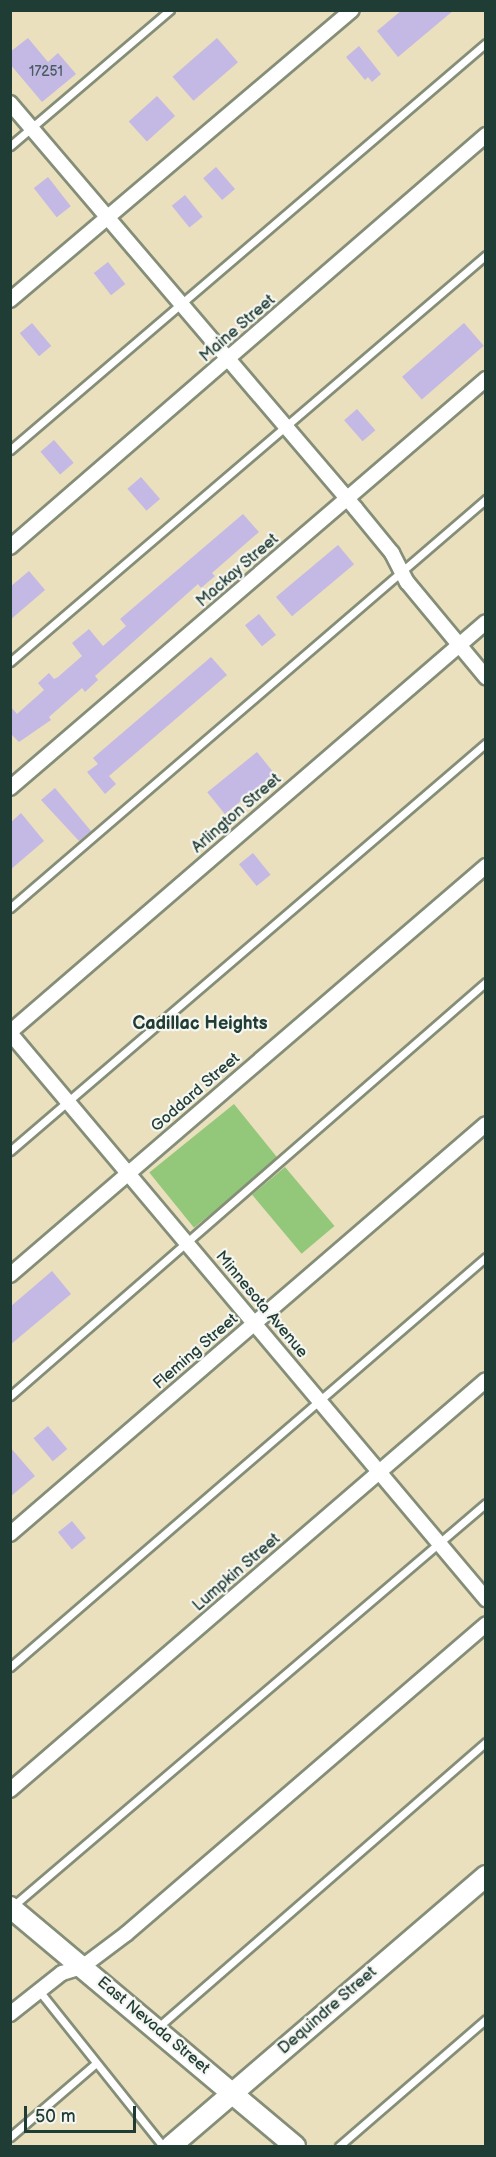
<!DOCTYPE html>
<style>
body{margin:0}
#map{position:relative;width:496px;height:2157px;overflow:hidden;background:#eae0bd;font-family:"Balsamiq Sans",sans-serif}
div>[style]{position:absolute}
.green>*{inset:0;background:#93c779;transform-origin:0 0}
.building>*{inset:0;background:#c4b8e4;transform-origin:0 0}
.roads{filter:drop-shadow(2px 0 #848e78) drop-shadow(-2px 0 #848e78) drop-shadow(0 2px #848e78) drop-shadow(0 -2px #848e78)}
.lane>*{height:7px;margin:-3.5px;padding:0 3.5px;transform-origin:3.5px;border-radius:3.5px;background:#fff}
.street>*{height:14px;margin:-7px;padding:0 7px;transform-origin:7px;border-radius:7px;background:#fff}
.secondary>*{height:20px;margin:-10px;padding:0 10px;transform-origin:10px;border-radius:10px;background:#fff}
span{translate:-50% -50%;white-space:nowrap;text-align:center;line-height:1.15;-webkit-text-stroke:4.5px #f6f6f2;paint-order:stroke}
.number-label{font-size:14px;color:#485c60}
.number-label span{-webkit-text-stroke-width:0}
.street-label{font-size:16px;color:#1f3d34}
.neighbourhood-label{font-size:18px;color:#1f3d34;font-weight:700}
.frame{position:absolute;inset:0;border:12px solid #1f3d34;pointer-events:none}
.scale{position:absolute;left:24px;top:2106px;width:112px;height:27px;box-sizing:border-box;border:3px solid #1f3d34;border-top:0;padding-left:8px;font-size:18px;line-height:21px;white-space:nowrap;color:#1f3d34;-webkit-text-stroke:4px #f6f6f2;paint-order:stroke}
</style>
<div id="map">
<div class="green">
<i style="left:234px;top:1104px;width:71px;height:109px;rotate:51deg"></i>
<i style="left:285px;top:1167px;width:77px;height:43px;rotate:50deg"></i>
</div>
<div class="building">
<i style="clip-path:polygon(402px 10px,454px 10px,398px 57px,377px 31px)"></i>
<i style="clip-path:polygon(28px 38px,48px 62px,58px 53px,76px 74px,42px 102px,10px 64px,10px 52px)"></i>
<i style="left:217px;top:38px;width:32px;height:59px;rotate:49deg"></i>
<i style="clip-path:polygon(359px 46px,381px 74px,372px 82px,368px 77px,365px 80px,346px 57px)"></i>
<i style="left:157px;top:96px;width:27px;height:38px;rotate:48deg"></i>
<i style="left:216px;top:167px;width:29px;height:17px;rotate:49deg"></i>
<i style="left:48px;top:177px;width:37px;height:18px;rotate:52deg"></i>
<i style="left:185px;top:195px;width:28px;height:17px;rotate:51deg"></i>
<i style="left:108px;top:262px;width:28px;height:18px;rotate:52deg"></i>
<i style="left:32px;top:323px;width:30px;height:16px;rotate:50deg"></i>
<i style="left:464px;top:323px;width:30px;height:82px;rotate:49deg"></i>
<i style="left:357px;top:409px;width:28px;height:17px;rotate:49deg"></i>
<i style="left:54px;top:440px;width:30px;height:18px;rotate:49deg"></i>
<i style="left:141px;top:477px;width:29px;height:18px;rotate:49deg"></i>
<i style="clip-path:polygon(243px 514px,259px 532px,212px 573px,215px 576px,201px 588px,198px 584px,95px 676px,98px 680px,85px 692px,82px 688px,49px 717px,51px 720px,19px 742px,10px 733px,10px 706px,17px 714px,44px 690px,38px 683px,49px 673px,54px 679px,58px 677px,82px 656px,72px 643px,89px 629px,103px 646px,126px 626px,120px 619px)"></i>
<i style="left:338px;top:545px;width:25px;height:81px;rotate:50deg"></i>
<i style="clip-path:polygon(29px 571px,45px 590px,10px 620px,10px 587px)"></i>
<i style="left:259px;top:614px;width:27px;height:18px;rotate:51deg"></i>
<i style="clip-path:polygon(211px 657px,227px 675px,109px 776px,116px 784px,105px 794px,87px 772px,98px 764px,93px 758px)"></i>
<i style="left:257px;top:752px;width:28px;height:64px;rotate:51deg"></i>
<i style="clip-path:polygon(55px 788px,91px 831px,79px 841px,41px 800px)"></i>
<i style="clip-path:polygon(21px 813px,44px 841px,10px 870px,10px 823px)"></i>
<i style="left:253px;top:853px;width:28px;height:18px;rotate:51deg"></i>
<i style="clip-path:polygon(52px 1271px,71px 1294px,10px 1345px,10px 1307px)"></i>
<i style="left:48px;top:1426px;width:30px;height:19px;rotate:50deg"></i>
<i style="clip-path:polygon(10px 1447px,35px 1476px,10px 1497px)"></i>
<i style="left:72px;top:1521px;width:22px;height:18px;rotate:51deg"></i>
</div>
<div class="roads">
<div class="lane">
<i style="left:10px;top:146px;width:210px;rotate:-40.4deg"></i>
<i style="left:10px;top:450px;width:626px;rotate:-40.53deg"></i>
<i style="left:10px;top:662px;width:626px;rotate:-40.53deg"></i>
<i style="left:10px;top:908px;width:628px;rotate:-40.67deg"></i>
<i style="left:10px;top:1151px;width:627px;rotate:-40.6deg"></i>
<i style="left:10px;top:1396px;width:631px;rotate:-41.02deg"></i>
<i style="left:10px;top:1667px;width:628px;rotate:-40.74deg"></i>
<i style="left:13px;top:1906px;width:621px;rotate:-40.43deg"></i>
<i style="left:40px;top:1992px;width:197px;rotate:51.4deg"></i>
<i style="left:157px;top:2028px;width:436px;rotate:-41deg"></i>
<i style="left:10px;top:2137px;width:113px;rotate:-40.7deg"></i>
<i style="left:339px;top:2146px;width:194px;rotate:-40.8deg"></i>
</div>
<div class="street">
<i style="left:10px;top:103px;width:533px;rotate:49.56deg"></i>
<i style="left:356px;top:509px;width:57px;rotate:50.7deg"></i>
<i style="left:392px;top:553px;width:33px;rotate:63deg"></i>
<i style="left:407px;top:582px;width:124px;rotate:50.3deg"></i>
<i style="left:10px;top:300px;width:448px;rotate:-40.3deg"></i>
<i style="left:10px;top:547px;width:630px;rotate:-40.88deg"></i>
<i style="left:10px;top:788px;width:628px;rotate:-40.67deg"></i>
<i style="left:10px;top:1032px;width:628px;rotate:-40.74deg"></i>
<i style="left:10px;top:1033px;width:740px;rotate:49.94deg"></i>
<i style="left:10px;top:1275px;width:628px;rotate:-40.67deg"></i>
<i style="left:10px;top:1534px;width:628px;rotate:-40.74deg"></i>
<i style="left:10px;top:1790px;width:628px;rotate:-40.74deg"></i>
<i style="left:10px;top:2014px;width:66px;rotate:-38.3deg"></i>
<i style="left:62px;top:1973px;width:21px;rotate:-17deg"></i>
<i style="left:82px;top:1967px;width:55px;rotate:-36.9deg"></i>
<i style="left:126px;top:1934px;width:475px;rotate:-40.7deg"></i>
</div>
<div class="secondary">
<i style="left:10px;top:1907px;width:372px;rotate:40deg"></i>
<i style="left:171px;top:2146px;width:415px;rotate:-40.6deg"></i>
</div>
</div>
<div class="number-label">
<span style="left:46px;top:72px">17251</span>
</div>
<div class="street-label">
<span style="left:238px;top:329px;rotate:-41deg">Maine Street</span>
<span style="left:238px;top:571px;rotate:-41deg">Mackay Street</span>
<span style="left:237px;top:814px;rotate:-41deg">Arlington Street</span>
<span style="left:196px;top:1093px;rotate:-41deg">Goddard Street</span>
<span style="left:261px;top:1305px;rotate:50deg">Minnesota Avenue</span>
<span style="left:196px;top:1352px;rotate:-41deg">Fleming Street</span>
<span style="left:237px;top:1573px;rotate:-41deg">Lumpkin Street</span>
<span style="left:328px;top:2011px;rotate:-41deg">Dequindre Street</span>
<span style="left:153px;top:2026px;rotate:40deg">East Nevada Street</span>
</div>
<div class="neighbourhood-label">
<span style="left:200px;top:1024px">Cadillac Heights</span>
</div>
<div class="frame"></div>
<div class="scale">50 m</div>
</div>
